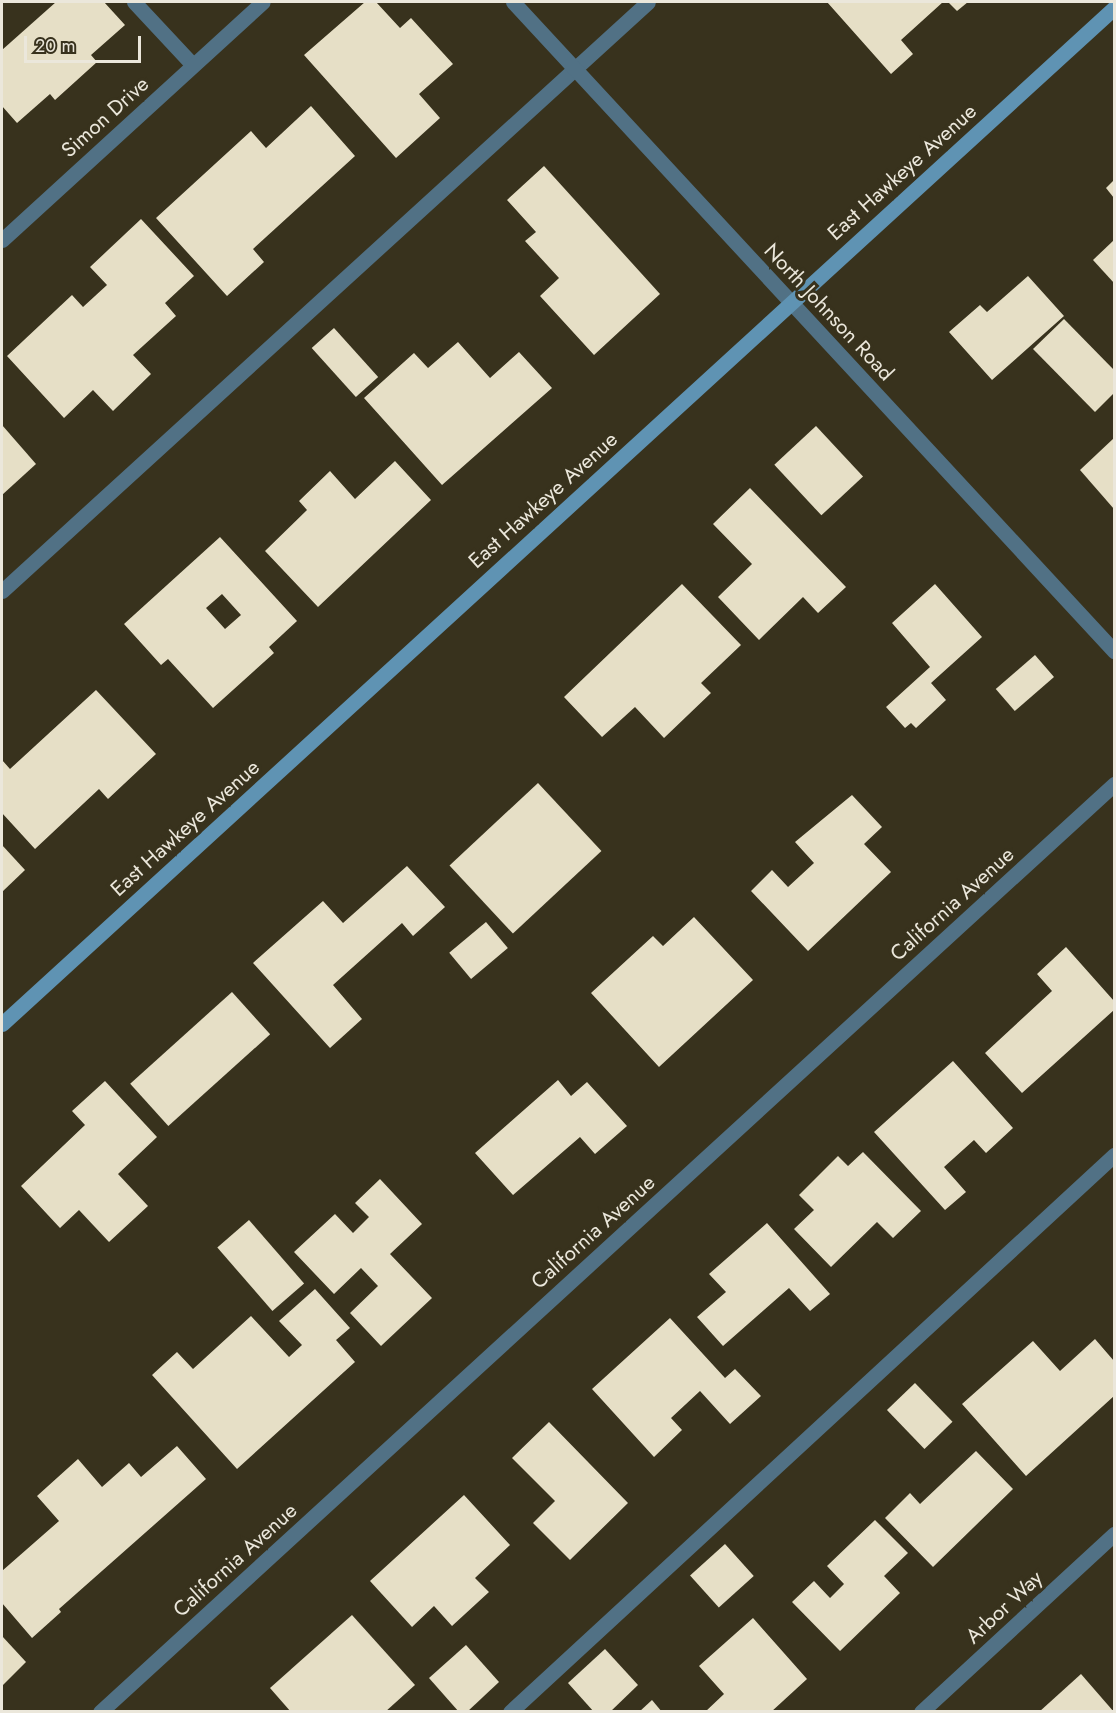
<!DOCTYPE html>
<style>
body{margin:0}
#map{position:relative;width:1116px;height:1713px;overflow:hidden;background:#38321d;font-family:Jost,sans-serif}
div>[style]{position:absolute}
.building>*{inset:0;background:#e6dfc6;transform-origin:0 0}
.lane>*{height:15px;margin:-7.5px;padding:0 7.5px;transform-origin:7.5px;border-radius:7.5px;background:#517185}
.street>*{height:15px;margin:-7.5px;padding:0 7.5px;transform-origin:7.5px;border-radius:7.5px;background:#517185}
.secondary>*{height:15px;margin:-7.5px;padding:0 7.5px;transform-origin:7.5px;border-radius:7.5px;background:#5f93b3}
span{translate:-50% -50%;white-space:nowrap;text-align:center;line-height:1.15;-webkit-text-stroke:6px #38321d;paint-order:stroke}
.street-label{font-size:21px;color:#ebe7db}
.frame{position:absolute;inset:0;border:3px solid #ebe7db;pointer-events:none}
.scale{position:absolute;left:24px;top:36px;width:117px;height:27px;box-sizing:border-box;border:3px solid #ebe7db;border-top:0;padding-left:8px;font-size:18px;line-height:21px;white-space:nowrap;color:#ebe7db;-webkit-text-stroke:4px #38321d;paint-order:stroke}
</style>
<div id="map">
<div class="building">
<i style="clip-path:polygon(56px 2px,104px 2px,125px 25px,91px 55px,97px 62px,55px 100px,50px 94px,17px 123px,2px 106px,2px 50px)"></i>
<i style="clip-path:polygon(365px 2px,376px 2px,400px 28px,411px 18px,453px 64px,419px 94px,440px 118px,396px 158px,304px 55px)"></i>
<i style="clip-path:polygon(827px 2px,943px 2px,901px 40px,913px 54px,891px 74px)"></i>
<i style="clip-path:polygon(948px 2px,968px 2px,957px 11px)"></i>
<i style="clip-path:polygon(311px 106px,355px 156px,253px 249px,264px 262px,227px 296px,156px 218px,251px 131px,266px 148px)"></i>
<i style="clip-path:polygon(544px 166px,660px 294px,594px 355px,540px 296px,559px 278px,525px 241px,536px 232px,507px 200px)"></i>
<i style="clip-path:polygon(1114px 180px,1114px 198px,1106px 188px)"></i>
<i style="clip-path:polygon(141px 219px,194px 276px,165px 303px,176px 316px,133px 355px,151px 374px,113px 411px,93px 390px,64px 418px,7px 356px,72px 295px,83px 307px,107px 285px,90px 267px)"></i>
<i style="clip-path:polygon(1114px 240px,1114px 283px,1093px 260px)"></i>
<i style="clip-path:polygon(1028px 276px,1064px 316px,992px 380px,949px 332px,980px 305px,987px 312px)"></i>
<i style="clip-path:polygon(1064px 319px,1114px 370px,1114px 393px,1095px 412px,1033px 349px)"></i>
<i style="left:334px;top:328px;width:66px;height:30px;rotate:48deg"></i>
<i style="clip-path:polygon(458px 342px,490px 378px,519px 352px,552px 388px,442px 485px,364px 398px,414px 353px,428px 368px)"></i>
<i style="clip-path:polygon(2px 425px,36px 464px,2px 495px)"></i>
<i style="left:816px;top:426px;width:69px;height:57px;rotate:47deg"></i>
<i style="clip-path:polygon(1114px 438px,1114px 509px,1080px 470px)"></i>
<i style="clip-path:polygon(395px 461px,431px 500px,318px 607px,265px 551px,307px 510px,299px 501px,330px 471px,355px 499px)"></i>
<i style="clip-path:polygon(750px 488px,846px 587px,818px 613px,803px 597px,759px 640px,718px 597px,752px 564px,713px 524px)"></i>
<i style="clip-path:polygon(evenodd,220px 537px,297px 621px,269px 647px,274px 653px,213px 708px,168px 659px,161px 665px,124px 624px,220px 537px,222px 594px,241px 615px,225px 629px,206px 608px,222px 594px)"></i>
<i style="clip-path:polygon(682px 584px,741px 645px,701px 683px,711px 693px,664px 738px,635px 707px,602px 737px,564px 697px)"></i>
<i style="clip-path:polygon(935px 584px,982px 637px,931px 683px,946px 700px,916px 728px,911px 723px,905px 728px,886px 707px,930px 667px,892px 623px)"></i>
<i style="left:1035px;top:655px;width:29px;height:52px;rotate:49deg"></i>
<i style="clip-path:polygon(96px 690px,156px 754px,108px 799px,99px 789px,35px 849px,2px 813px,2px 760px,10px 769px)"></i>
<i style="left:538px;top:783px;width:93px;height:121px;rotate:47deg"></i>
<i style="clip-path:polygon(852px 795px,882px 827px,864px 844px,891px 872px,808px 951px,751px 891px,772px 870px,788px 887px,814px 863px,795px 842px)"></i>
<i style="clip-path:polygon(2px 845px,25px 870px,2px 892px)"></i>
<i style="clip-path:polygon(407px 866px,445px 907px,413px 936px,402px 923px,333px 985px,362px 1019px,330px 1048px,253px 963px,323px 901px,343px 923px)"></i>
<i style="clip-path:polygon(694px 917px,753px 980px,659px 1067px,591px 993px,653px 936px,663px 946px)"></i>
<i style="left:486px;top:922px;width:34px;height:48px;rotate:50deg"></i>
<i style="clip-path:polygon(1066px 947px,1114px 1001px,1114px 1010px,1022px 1093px,985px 1053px,1052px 991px,1037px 974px)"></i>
<i style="left:232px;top:992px;width:57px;height:137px;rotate:48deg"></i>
<i style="clip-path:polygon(953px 1061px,1013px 1128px,986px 1153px,974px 1140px,944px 1167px,966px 1192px,945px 1210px,874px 1132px)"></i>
<i style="clip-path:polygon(558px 1080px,571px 1096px,587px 1082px,627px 1126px,595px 1154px,580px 1137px,513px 1195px,475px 1153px)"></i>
<i style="clip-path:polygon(105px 1081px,157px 1137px,118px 1174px,148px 1206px,109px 1242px,79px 1210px,60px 1228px,21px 1186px,85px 1125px,72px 1111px)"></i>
<i style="clip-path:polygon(863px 1152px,921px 1211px,893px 1238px,877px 1222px,831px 1267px,794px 1229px,814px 1210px,799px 1195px,838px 1156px,848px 1166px)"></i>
<i style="clip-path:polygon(380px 1179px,422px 1224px,390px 1254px,432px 1298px,381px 1346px,350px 1313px,378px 1286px,361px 1268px,334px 1294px,294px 1252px,335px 1214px,353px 1233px,369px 1217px,355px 1203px)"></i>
<i style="left:249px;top:1220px;width:84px;height:42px;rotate:49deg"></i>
<i style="clip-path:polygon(767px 1223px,830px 1294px,810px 1311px,789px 1288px,723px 1346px,697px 1317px,726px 1292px,709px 1274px)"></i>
<i style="clip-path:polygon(315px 1289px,350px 1328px,336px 1340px,355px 1362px,237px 1469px,152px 1375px,177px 1352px,193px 1369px,251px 1316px,289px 1357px,302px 1345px,279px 1321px)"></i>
<i style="clip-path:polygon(670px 1318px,725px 1378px,735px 1369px,761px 1396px,730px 1424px,700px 1391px,671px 1418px,682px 1430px,654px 1457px,592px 1389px)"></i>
<i style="clip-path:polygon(1095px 1339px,1114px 1361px,1114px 1396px,1026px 1476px,962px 1404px,1033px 1341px,1060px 1371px)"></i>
<i style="left:915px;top:1383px;width:54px;height:39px;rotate:46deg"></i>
<i style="clip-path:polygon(549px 1422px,628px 1503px,570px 1560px,533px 1523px,555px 1501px,512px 1458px)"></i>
<i style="clip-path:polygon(177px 1446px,206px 1479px,59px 1609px,61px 1612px,32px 1638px,2px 1603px,2px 1571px,59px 1521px,37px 1496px,78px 1459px,102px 1487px,129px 1463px,141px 1477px)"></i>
<i style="clip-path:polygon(976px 1451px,1013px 1489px,933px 1567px,885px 1518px,910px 1493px,920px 1504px)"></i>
<i style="clip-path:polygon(464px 1495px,510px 1545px,475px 1578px,489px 1592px,452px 1626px,434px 1606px,412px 1627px,370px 1581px)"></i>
<i style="clip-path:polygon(875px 1520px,908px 1553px,884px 1576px,900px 1593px,840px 1651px,792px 1602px,814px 1581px,830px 1598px,844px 1584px,827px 1566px)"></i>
<i style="left:725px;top:1544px;width:43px;height:47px;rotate:48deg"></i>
<i style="clip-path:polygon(352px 1615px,415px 1685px,385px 1712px,291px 1712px,270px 1688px)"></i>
<i style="clip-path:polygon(753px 1618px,807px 1679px,771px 1712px,705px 1712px,724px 1694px,699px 1666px)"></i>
<i style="clip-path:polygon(2px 1636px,26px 1662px,2px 1686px)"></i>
<i style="clip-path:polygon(466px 1645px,499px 1682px,467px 1712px,459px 1712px,429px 1678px)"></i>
<i style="clip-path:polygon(605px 1649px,638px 1685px,610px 1712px,594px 1712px,568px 1683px)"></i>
<i style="clip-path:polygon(1081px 1674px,1114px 1712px,1039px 1712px)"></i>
<i style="clip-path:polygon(652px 1700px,662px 1712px,639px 1712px)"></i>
</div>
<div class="lane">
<i style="left:134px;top:2px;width:86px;rotate:46.9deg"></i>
<i style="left:2px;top:591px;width:874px;rotate:-42.36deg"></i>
<i style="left:510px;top:1712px;width:822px;rotate:-42.68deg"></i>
</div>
<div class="street">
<i style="left:513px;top:2px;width:885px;rotate:47.2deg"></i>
<i style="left:2px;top:240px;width:353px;rotate:-42.4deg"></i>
<i style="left:100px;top:1712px;width:1375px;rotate:-42.46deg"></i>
<i style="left:921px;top:1712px;width:263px;rotate:-42.7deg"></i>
</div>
<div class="secondary">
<i style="left:2px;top:1024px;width:1506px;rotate:-42.42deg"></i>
</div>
<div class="street-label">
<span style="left:105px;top:117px;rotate:-42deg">Simon Drive</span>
<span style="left:902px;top:172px;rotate:-42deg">East Hawkeye Avenue</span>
<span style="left:829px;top:312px;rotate:47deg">North Johnson Road</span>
<span style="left:543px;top:500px;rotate:-42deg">East Hawkeye Avenue</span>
<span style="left:185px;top:828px;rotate:-42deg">East Hawkeye Avenue</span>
<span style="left:952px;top:904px;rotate:-42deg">California Avenue</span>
<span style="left:593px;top:1232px;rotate:-42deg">California Avenue</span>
<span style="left:235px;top:1560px;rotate:-42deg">California Avenue</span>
<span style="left:1004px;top:1607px;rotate:-43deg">Arbor Way</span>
</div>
<div class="frame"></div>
<div class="scale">20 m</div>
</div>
